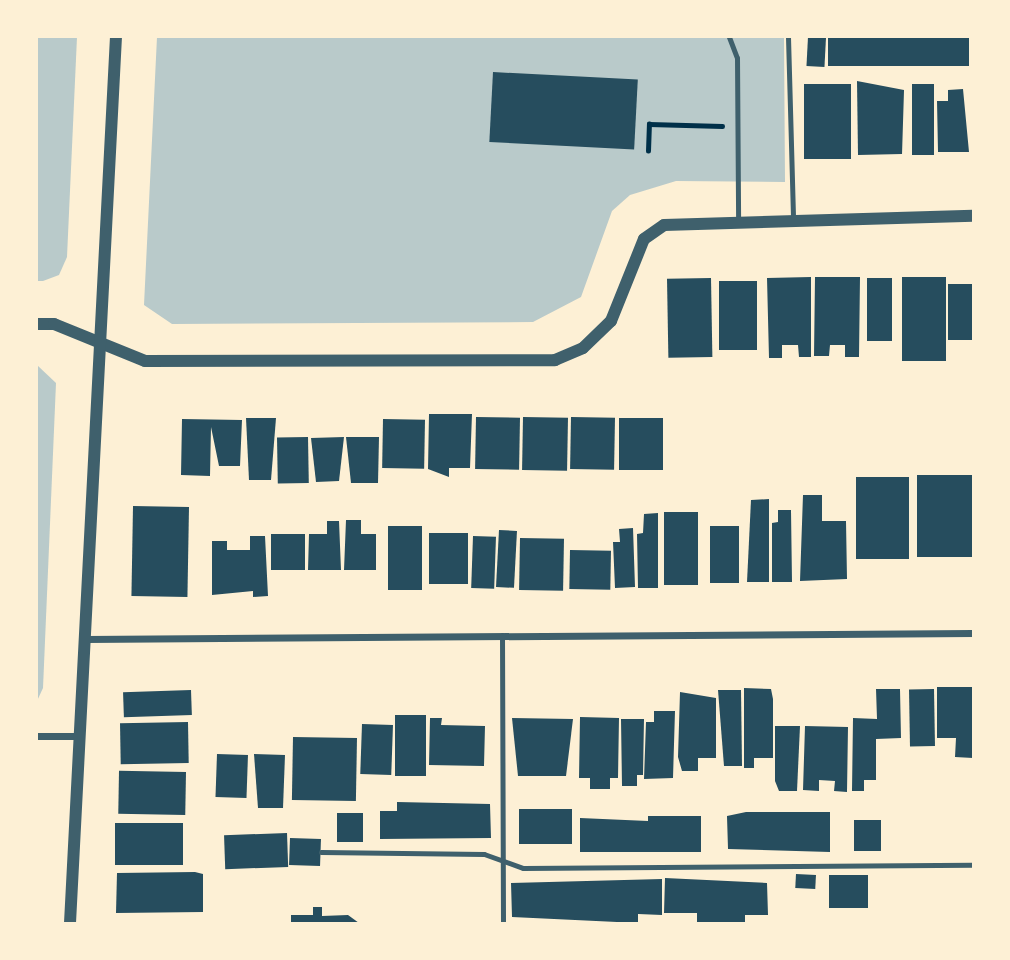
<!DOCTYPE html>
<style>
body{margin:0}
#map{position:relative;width:1010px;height:960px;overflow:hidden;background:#fdf0d5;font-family:"Fira Sans",sans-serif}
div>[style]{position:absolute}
.green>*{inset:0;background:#b9caca}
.building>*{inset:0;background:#264d5e;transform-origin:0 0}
.path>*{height:4.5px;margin:-2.25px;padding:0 2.25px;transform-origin:2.25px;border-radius:2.25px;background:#003049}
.service>*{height:5px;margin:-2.5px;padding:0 2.5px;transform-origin:2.5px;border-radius:2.5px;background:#3f606c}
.minor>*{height:7px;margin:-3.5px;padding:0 3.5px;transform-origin:3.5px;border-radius:3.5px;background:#3f606c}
.tertiary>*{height:12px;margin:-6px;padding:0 6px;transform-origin:6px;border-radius:6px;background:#3f606c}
span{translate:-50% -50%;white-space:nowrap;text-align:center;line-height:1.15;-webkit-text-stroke:5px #fdf0d5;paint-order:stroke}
.frame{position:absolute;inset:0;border:38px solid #fdf0d5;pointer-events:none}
</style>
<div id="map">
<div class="green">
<i style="clip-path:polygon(37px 37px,77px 37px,67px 257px,59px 275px,43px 281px,37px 281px)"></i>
<i style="clip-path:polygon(157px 37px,784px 37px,785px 182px,676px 181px,630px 195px,612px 211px,581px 297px,533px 322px,172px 324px,144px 305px)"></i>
<i style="clip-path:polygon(37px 365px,56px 383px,43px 688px,37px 701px)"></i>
</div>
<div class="building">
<i style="left:808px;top:37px;width:18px;height:29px;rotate:3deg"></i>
<i style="left:828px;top:37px;width:141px;height:29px"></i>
<i style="left:493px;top:72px;width:145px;height:70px;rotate:3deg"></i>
<i style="clip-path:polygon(857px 81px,904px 90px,902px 154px,858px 155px)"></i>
<i style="left:804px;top:84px;width:47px;height:75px"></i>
<i style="left:912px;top:84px;width:22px;height:71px"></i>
<i style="clip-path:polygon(963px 89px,969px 152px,938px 152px,937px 101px,948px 101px,948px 90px)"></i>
<i style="clip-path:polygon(811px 277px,811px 357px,799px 357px,798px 345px,782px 345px,782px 358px,769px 358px,767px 278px)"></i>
<i style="clip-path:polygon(815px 277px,860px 277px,859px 357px,845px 357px,845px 345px,830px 345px,829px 356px,814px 356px)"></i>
<i style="left:902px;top:277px;width:44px;height:84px"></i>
<i style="left:711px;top:278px;width:79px;height:44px;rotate:89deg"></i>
<i style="left:867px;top:278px;width:25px;height:63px"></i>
<i style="left:719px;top:281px;width:38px;height:69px"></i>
<i style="left:948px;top:284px;width:25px;height:56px"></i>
<i style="clip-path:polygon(429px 414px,472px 414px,470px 468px,449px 468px,449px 477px,428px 469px)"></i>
<i style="left:476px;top:417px;width:44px;height:52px;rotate:1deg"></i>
<i style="left:523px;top:417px;width:45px;height:53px;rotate:1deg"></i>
<i style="left:571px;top:417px;width:44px;height:52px;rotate:1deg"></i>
<i style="clip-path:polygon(246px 418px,276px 418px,271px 480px,249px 480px)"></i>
<i style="left:619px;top:418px;width:44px;height:52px"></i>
<i style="clip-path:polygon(182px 419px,242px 420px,240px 466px,219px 466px,211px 427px,210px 476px,181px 475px)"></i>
<i style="left:383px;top:419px;width:42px;height:49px;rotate:1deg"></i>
<i style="left:308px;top:437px;width:46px;height:31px;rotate:89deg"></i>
<i style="clip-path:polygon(344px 437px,339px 481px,316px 482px,311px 438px)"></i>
<i style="clip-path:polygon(346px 437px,379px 437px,378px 483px,351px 483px)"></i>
<i style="left:972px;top:475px;width:82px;height:55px;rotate:90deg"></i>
<i style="left:856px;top:477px;width:53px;height:82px"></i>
<i style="clip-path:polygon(803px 495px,822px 495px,822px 521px,846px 521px,847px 579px,800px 581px)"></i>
<i style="clip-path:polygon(769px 499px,769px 582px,747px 582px,751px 500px)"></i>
<i style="left:189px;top:507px;width:90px;height:56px;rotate:91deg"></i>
<i style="clip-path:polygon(778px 510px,791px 510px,792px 582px,772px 582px,772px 523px,778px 522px)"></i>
<i style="left:664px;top:512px;width:34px;height:73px"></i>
<i style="clip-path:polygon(658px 513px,658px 588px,638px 588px,637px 534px,643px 533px,644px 514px)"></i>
<i style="clip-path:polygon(346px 520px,361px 520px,361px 534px,376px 534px,376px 570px,344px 570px)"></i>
<i style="clip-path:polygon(327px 521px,339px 521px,341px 570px,308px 570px,309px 534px,327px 534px)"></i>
<i style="left:388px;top:526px;width:34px;height:64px"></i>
<i style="left:710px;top:526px;width:29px;height:57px"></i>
<i style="clip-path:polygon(633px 528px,635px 587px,615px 588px,613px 542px,620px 542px,619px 529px)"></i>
<i style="left:499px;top:530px;width:18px;height:57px;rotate:3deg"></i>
<i style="left:429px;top:533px;width:39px;height:51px"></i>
<i style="left:271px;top:534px;width:34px;height:36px"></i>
<i style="clip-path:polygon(250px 536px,265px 536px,268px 596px,253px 597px,253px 591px,212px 595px,212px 541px,227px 541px,227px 550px,250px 550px)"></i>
<i style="left:473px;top:536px;width:23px;height:52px;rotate:2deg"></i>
<i style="left:520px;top:538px;width:44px;height:52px;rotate:1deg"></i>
<i style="left:570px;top:550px;width:41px;height:39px;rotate:1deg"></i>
<i style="clip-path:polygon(937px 687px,973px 687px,973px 758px,955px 757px,956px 738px,937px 738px)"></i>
<i style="clip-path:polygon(744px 688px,771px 689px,773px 699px,773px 758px,754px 758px,754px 768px,744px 768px)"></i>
<i style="clip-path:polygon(876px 689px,900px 689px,901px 738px,876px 739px,876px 780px,864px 780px,864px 791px,852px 791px,853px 718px,877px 719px)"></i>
<i style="left:934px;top:689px;width:57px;height:25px;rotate:89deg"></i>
<i style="left:191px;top:690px;width:25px;height:68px;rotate:88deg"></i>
<i style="clip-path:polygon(718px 690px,741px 690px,742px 766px,724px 766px)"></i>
<i style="clip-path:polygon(680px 692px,716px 698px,716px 758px,698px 758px,698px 771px,682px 771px,678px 757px)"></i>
<i style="clip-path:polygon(654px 711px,675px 711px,673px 778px,644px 779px,646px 722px,654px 722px)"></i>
<i style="left:395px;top:715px;width:31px;height:61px"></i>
<i style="clip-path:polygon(580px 717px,619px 718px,618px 778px,610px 778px,610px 789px,590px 789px,590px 778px,579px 778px)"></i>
<i style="clip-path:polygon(430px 718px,442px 718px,441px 725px,485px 726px,484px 766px,429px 765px)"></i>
<i style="clip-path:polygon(512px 718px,573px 719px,566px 776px,518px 776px)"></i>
<i style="clip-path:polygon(621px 719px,644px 719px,643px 775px,637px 775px,637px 786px,622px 786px)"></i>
<i style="left:188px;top:722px;width:41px;height:68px;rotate:89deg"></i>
<i style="left:362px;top:724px;width:31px;height:50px;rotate:2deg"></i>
<i style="clip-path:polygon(775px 726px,800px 726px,797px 791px,779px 791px,775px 781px)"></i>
<i style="clip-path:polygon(805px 726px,848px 727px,847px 792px,834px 791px,835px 781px,819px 780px,819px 791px,803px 790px)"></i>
<i style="left:293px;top:737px;width:64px;height:63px;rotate:1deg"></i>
<i style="left:217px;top:754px;width:31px;height:43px;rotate:2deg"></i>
<i style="clip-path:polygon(254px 754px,285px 755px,283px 808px,258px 808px)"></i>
<i style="left:186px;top:772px;width:43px;height:67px;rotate:91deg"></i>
<i style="clip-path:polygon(397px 802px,490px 804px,491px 838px,380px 839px,380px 811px,397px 811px)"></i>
<i style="left:519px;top:809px;width:53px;height:35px"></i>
<i style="clip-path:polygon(746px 812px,830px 812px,830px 852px,728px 849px,727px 816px)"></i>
<i style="left:337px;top:813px;width:26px;height:29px"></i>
<i style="clip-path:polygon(648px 816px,701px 816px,701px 852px,580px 852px,580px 818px,648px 821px)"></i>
<i style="left:881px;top:820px;width:31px;height:27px;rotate:90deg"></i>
<i style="left:183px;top:823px;width:42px;height:68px;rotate:90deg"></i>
<i style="left:287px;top:833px;width:34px;height:63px;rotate:88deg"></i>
<i style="left:290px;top:838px;width:31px;height:27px;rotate:2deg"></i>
<i style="clip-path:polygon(195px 872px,203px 874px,203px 912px,116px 913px,117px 873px)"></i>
<i style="left:796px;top:874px;width:20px;height:14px;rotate:3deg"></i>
<i style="left:829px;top:875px;width:39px;height:33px"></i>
<i style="clip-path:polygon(665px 878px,767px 883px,768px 915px,745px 915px,745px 923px,697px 923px,697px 913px,664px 913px)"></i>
<i style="clip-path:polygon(662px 879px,662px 915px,638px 914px,638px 923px,512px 917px,511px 883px)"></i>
<i style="clip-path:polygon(313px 907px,322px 907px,322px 916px,348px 915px,359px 923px,291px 923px,291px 915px,313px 915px)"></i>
</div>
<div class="path">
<i style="left:648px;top:151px;width:27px;rotate:-88deg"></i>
<i style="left:649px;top:124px;width:73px;rotate:1.6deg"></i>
</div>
<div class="service">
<i style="left:729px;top:37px;width:22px;rotate:69deg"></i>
<i style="left:737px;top:58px;width:160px;rotate:89.6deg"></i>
<i style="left:788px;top:37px;width:181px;rotate:88.4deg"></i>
<i style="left:502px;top:635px;width:288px;rotate:89.8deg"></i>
<i style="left:321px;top:852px;width:163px;rotate:0.7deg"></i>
<i style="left:484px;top:854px;width:41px;rotate:19.7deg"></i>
<i style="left:523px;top:868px;width:450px;rotate:-0.4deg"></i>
</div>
<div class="minor">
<i style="left:86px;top:639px;width:887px;rotate:-0.39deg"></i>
<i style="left:37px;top:736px;width:43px"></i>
</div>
<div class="tertiary">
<i style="left:37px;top:324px;width:17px"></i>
<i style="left:54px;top:324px;width:98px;rotate:22.1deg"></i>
<i style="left:145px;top:361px;width:410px;rotate:-0.1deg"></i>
<i style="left:555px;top:360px;width:30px;rotate:-23deg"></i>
<i style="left:583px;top:348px;width:39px;rotate:-44deg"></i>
<i style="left:611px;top:321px;width:88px;rotate:-68.1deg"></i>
<i style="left:644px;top:239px;width:24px;rotate:-35deg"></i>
<i style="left:664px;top:225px;width:309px;rotate:-1.7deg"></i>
<i style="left:70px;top:923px;width:887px;rotate:-87.03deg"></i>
</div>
<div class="frame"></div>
</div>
